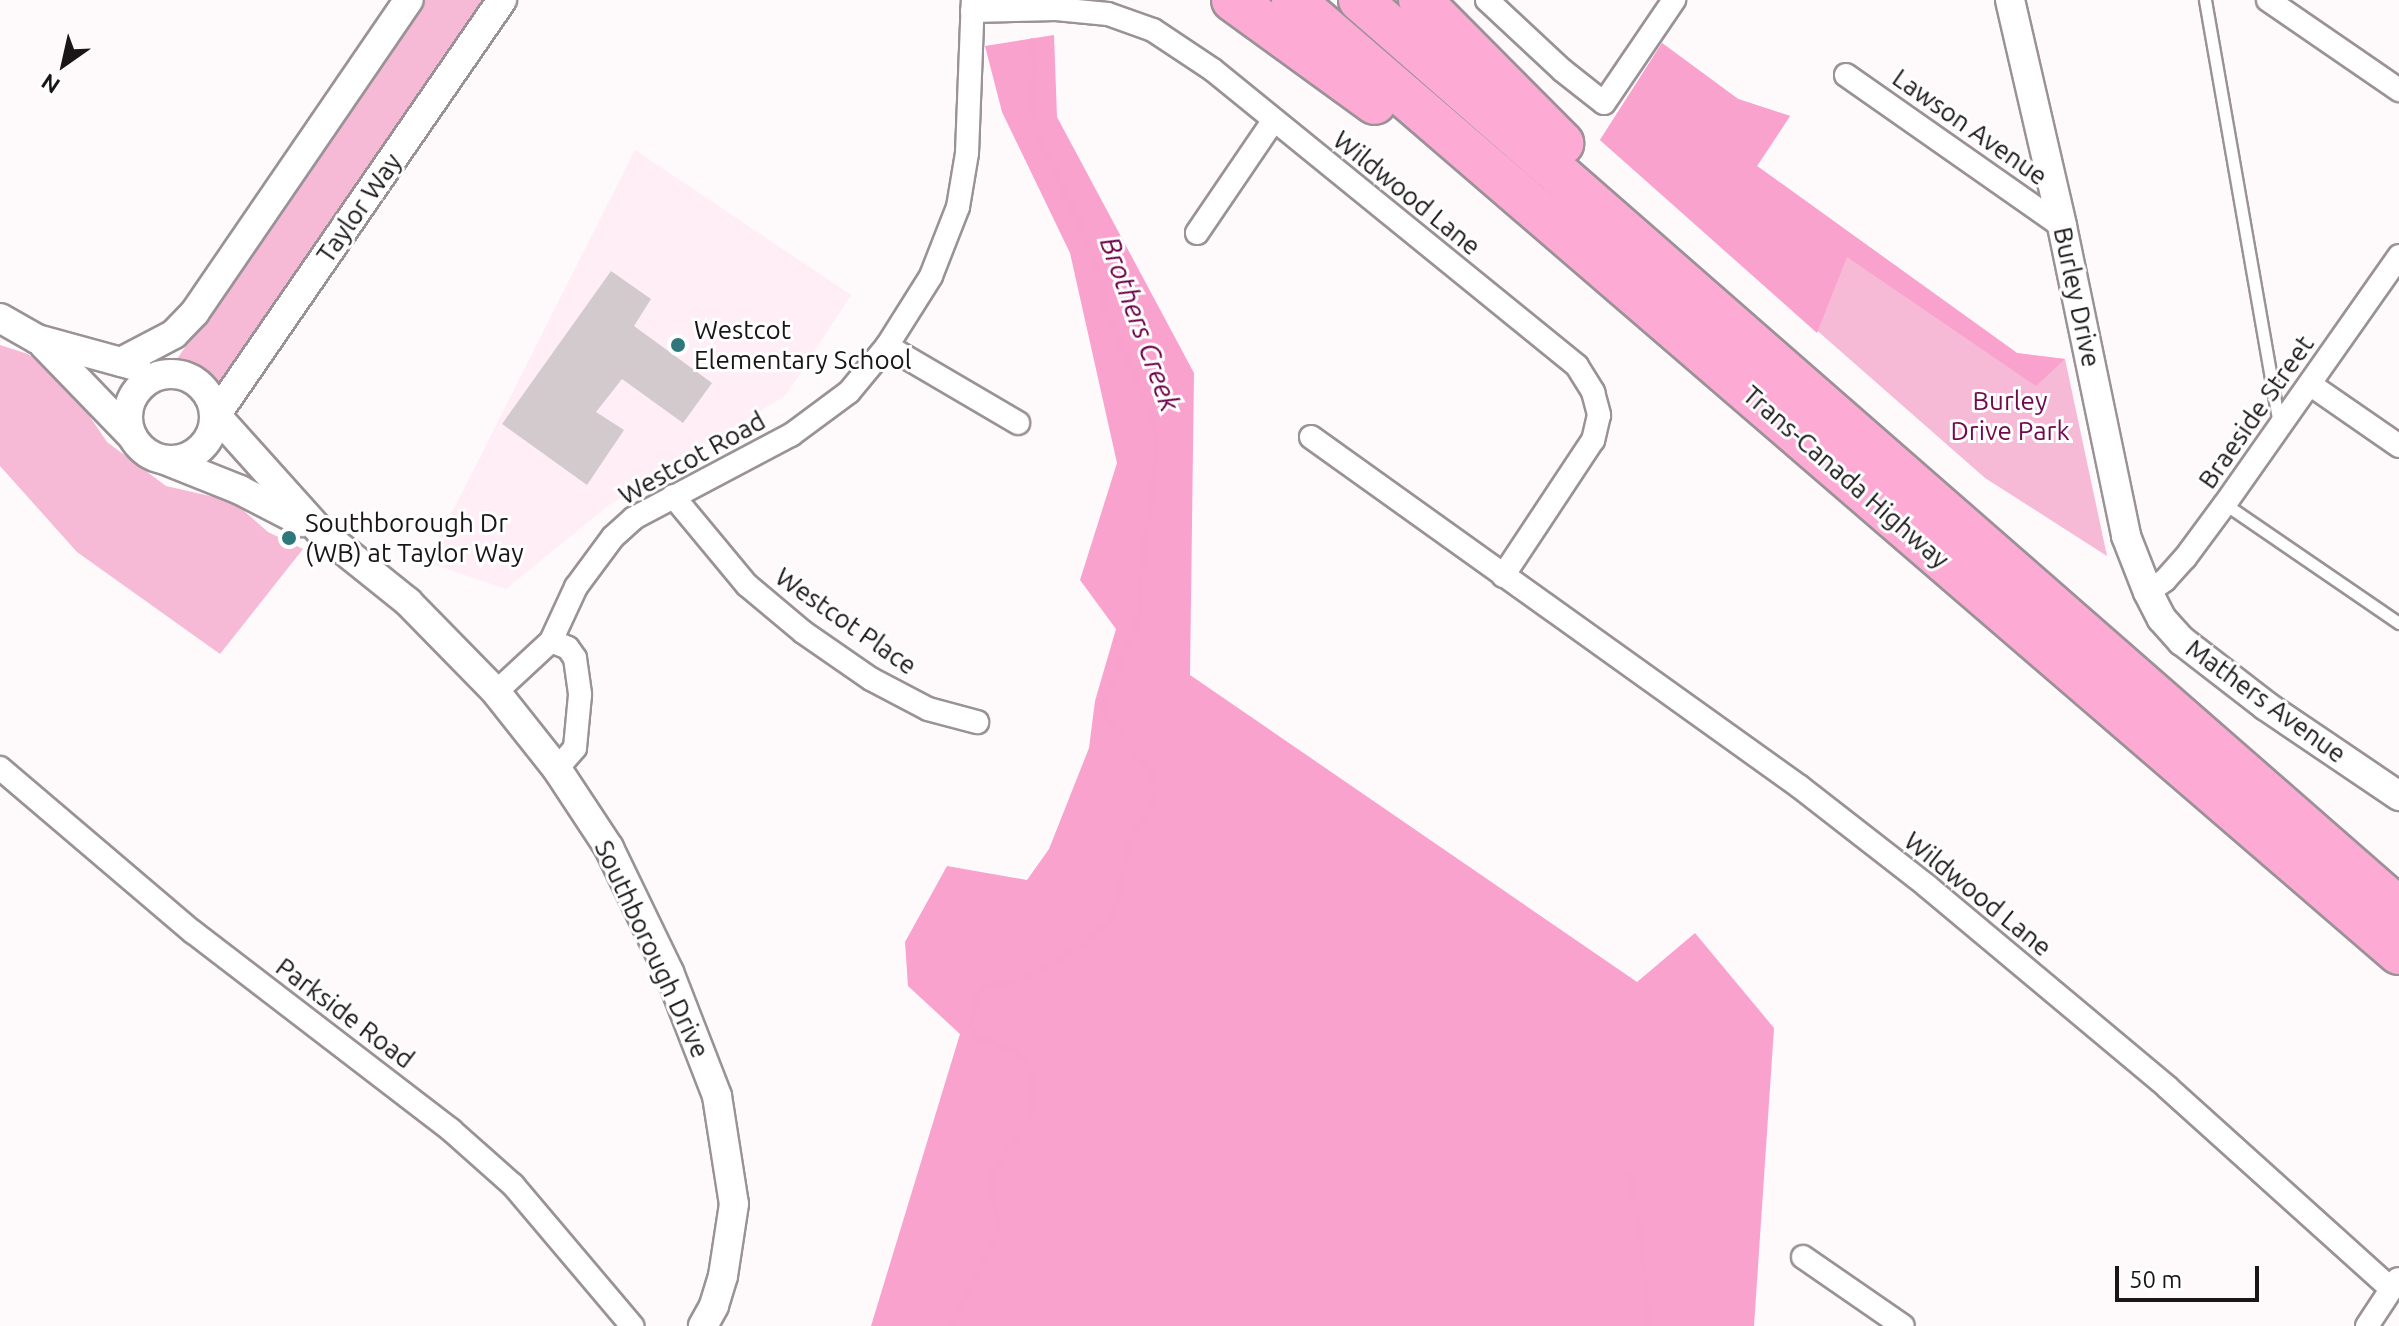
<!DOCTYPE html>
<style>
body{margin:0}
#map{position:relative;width:2399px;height:1326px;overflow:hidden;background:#fef9fb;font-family:Ubuntu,sans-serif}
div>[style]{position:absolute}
.built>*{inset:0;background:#ffeef5}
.green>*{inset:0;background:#f6bad7}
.forest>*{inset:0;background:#faa2ce}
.stream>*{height:6px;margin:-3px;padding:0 3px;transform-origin:3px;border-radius:3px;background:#f8a1cd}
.building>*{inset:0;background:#d3cace}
.roads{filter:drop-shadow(2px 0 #9a9296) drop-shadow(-2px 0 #9a9296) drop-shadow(0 2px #9a9296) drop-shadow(0 -2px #9a9296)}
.service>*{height:11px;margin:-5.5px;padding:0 5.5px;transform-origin:5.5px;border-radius:5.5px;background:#fff}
.minor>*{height:22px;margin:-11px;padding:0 11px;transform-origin:11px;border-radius:11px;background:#fff}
.tertiary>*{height:28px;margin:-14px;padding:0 14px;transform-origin:14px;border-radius:14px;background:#fff}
.tertiary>.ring{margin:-14px;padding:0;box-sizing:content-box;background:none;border:28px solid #fff;border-radius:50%}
.motorway>*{height:42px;margin:-21px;padding:0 21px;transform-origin:21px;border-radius:21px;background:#fdabd4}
.dots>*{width:22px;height:22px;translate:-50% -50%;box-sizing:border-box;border:4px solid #fff;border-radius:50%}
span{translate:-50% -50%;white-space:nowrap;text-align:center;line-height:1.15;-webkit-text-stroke:6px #fff;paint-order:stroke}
.street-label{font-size:26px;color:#191617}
.poi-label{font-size:26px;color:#191617}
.left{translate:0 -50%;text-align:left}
.park-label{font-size:26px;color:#71094c}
.water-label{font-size:28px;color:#6b0047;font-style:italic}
.north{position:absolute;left:24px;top:24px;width:80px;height:80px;-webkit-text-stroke:6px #fff;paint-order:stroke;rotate:214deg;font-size:22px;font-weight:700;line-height:32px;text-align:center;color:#191617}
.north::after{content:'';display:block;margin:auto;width:28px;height:36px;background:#191617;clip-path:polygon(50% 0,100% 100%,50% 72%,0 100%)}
.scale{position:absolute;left:2115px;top:1266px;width:144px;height:36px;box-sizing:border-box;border:4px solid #191617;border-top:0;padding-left:10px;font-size:24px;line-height:28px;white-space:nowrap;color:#191617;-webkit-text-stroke:6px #fff;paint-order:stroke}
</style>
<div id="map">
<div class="built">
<i style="clip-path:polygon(635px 150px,851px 295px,786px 395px,610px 504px,506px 589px,427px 562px)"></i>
</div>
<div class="green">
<i style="clip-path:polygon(423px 0,490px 0,220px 396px,207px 381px,175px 362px)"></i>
<i style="clip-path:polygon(1662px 43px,1738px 99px,1790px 116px,1757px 166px,2017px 353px,2065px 359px,2107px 556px,1985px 478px,1600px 140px)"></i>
<i style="clip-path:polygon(0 345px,28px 354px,48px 367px,70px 387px,107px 442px,166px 486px,223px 499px,243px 510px,268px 532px,303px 549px,220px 654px,77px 552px,0 466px)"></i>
</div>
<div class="forest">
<i style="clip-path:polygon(1054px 35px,1057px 117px,1194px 373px,1190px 675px,1637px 982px,1695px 933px,1774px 1028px,1754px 1326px,871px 1326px,960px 1034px,908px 986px,905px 942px,947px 866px,1027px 880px,1049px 849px,1089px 748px,1095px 701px,1116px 629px,1080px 580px,1117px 463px,1070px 253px,1002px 112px,985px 46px)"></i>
<i style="clip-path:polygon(1662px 43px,1738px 99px,1790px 116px,1757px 166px,2017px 353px,2065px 359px,2036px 386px,1847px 257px,1817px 333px,1600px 140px)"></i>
</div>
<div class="stream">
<i style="left:1630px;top:1175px;width:67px;rotate:79.7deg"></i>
<i style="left:1642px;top:1241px;width:85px;rotate:86deg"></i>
<i style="left:953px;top:1326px;width:33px;rotate:-69deg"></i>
<i style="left:965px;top:1295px;width:59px;rotate:-60.4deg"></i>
<i style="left:994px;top:1244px;width:17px;rotate:-77deg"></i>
<i style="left:998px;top:1227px;width:52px;rotate:-97.7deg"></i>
<i style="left:991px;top:1175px;width:64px;rotate:-54.6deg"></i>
<i style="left:1028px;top:1123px;width:22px;rotate:-77deg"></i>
<i style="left:1033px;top:1102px;width:21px;rotate:-90deg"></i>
<i style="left:1033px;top:1081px;width:21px;rotate:-107deg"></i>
<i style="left:1027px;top:1061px;width:14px;rotate:-141deg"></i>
<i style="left:1016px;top:1052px;width:40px;rotate:-159deg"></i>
<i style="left:979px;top:1038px;width:15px;rotate:-122deg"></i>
<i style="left:971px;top:1025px;width:30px;rotate:-78deg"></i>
<i style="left:977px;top:996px;width:11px;rotate:-49deg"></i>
<i style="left:984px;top:988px;width:36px;rotate:-13deg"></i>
<i style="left:1019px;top:980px;width:48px;rotate:-27.1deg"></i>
<i style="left:1062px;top:958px;width:56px;rotate:-37.1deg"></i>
<i style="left:1107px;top:924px;width:27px;rotate:-66deg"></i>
<i style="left:1118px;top:899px;width:56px;rotate:-79.7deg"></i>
<i style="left:1128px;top:844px;width:46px;rotate:-58.4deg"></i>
<i style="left:1152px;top:805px;width:18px;rotate:-77deg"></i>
<i style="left:1156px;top:787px;width:16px;rotate:-108deg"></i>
<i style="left:1151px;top:772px;width:67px;rotate:-129.6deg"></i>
<i style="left:1108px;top:720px;width:16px;rotate:-104deg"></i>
<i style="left:1104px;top:704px;width:97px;rotate:-68.2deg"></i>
<i style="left:1140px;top:614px;width:35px;rotate:-90deg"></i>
<i style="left:1140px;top:579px;width:117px;rotate:-82.1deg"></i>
<i style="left:1156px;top:463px;width:30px;rotate:-90deg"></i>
<i style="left:1156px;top:433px;width:24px;rotate:-102deg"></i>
<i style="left:1151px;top:410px;width:109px;rotate:-114.9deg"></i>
<i style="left:1105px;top:311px;width:18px;rotate:-87deg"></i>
<i style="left:1106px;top:293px;width:72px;rotate:-110.5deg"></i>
<i style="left:1081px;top:226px;width:97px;rotate:-116.3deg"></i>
<i style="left:1038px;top:139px;width:40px;rotate:-100deg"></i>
<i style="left:1031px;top:100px;width:35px;rotate:-83deg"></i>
<i style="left:1035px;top:65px;width:24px;rotate:-97deg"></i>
</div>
<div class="building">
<i style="clip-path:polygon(611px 271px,651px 299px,634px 326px,712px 383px,683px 423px,622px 379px,596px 412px,624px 430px,587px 485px,502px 424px)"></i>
</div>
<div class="roads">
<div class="service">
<i style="left:2205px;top:0;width:430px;rotate:80.1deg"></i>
<i style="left:2225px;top:504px;width:211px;rotate:34.4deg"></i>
</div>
<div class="minor">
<i style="left:1487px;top:0;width:103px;rotate:43deg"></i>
<i style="left:1562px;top:70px;width:53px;rotate:38.2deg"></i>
<i style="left:1604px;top:103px;width:125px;rotate:-55.8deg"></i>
<i style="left:2268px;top:0;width:159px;rotate:34.5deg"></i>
<i style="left:972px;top:11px;width:84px;rotate:-1.4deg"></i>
<i style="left:1056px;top:9px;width:52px;rotate:5.5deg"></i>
<i style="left:1108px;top:14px;width:48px;rotate:19.6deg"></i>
<i style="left:1153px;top:30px;width:72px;rotate:33.7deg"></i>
<i style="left:1213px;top:70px;width:469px;rotate:39.1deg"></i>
<i style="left:1577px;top:366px;width:31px;rotate:58deg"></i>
<i style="left:1593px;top:392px;width:24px;rotate:75deg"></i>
<i style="left:1599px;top:415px;width:26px;rotate:103deg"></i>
<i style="left:1593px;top:440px;width:163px;rotate:123.5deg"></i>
<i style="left:1846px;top:75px;width:264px;rotate:35deg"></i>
<i style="left:1197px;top:233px;width:135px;rotate:-55.8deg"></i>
<i style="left:887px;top:346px;width:152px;rotate:30.4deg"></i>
<i style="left:2311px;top:385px;width:107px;rotate:34.7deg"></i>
<i style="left:1311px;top:437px;width:601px;rotate:35.59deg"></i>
<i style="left:1800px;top:787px;width:161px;rotate:37.9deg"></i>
<i style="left:1927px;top:886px;width:313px;rotate:39.9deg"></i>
<i style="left:2167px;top:1087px;width:302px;rotate:42deg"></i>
<i style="left:673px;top:496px;width:116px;rotate:50.3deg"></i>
<i style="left:747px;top:585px;width:73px;rotate:40deg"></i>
<i style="left:803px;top:632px;width:83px;rotate:34.7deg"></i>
<i style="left:871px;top:679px;width:64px;rotate:27.8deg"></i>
<i style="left:928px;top:709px;width:51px;rotate:14.9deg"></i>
<i style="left:2148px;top:592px;width:21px;rotate:-35deg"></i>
<i style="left:2165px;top:580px;width:30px;rotate:-48deg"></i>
<i style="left:2185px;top:558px;width:67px;rotate:-53.5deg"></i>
<i style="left:2225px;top:504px;width:303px;rotate:-54.9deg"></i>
<i style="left:551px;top:641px;width:18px;rotate:22deg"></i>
<i style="left:568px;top:648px;width:12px;rotate:55deg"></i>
<i style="left:575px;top:658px;width:37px;rotate:82deg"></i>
<i style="left:580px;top:695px;width:53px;rotate:95.4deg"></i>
<i style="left:575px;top:748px;width:28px;rotate:131deg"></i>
<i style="left:496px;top:692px;width:75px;rotate:-42.8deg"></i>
<i style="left:551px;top:641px;width:60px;rotate:-65.2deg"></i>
<i style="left:576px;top:587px;width:62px;rotate:-53.5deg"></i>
<i style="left:613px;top:537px;width:28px;rotate:-42deg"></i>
<i style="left:634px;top:518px;width:178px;rotate:-27.9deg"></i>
<i style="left:791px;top:435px;width:72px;rotate:-36.6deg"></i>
<i style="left:849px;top:392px;width:60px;rotate:-50.4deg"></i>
<i style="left:887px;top:346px;width:83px;rotate:-57.8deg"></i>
<i style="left:931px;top:276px;width:74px;rotate:-68.6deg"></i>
<i style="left:958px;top:207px;width:55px;rotate:-80.5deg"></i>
<i style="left:967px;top:153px;width:153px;rotate:-87.8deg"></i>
<i style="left:0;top:768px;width:253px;rotate:40.4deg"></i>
<i style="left:193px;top:932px;width:325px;rotate:37.5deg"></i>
<i style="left:451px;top:1130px;width:83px;rotate:41.6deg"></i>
<i style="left:513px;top:1185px;width:185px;rotate:49.8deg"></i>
<i style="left:1803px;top:1257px;width:121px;rotate:34.6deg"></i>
<i style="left:2367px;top:1326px;width:56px;rotate:-56.6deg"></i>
</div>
<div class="tertiary">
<i style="left:2010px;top:0;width:232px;rotate:77deg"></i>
<i style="left:2062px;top:226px;width:317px;rotate:78.3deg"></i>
<i style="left:2126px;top:536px;width:60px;rotate:68.6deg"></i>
<i style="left:2148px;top:592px;width:30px;rotate:63deg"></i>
<i style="left:2162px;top:619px;width:30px;rotate:48deg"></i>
<i style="left:2182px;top:641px;width:106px;rotate:37.7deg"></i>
<i style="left:2266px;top:706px;width:161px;rotate:34.1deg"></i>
<i style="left:0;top:318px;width:43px;rotate:29.6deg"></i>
<i style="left:37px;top:339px;width:103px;rotate:15.3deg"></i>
<i style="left:44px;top:345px;width:127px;rotate:46deg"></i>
<i style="left:121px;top:362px;width:60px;rotate:-27.8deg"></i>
<i style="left:174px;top:334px;width:30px;rotate:-46deg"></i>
<i style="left:195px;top:312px;width:378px;rotate:-55.6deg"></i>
<i class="ring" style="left:128px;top:374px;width:58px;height:58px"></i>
<i style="left:216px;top:415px;width:157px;rotate:48.1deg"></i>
<i style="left:321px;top:532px;width:112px;rotate:38.8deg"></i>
<i style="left:408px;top:602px;width:126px;rotate:45.6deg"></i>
<i style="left:496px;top:692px;width:98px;rotate:51.6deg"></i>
<i style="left:557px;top:769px;width:95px;rotate:56.6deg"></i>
<i style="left:609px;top:848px;width:138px;rotate:64.2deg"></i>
<i style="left:669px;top:972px;width:133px;rotate:68.8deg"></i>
<i style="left:717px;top:1096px;width:109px;rotate:81.1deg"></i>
<i style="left:734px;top:1204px;width:73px;rotate:98.7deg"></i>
<i style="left:723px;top:1276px;width:31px;rotate:107deg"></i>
<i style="left:714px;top:1306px;width:23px;rotate:119deg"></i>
<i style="left:216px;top:415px;width:504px;rotate:-55.43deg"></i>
<i style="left:165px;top:460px;width:81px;rotate:21.8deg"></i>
<i style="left:240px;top:490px;width:70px;rotate:27.3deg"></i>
</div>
<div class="motorway">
<i style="left:1233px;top:0;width:175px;rotate:36deg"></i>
<i style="left:1293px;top:0;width:1460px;rotate:40.75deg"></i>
<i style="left:1360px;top:0;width:1381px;rotate:41.18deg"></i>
<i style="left:1420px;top:0;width:202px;rotate:45.2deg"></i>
</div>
</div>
<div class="dots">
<i style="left:678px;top:345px;background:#2e787b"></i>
<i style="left:289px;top:538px;background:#2e787b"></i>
</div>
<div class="street-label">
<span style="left:1970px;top:127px;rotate:35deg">Lawson Avenue</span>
<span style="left:1407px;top:193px;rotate:39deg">Wildwood Lane</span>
<span style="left:359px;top:208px;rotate:-55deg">Taylor Way</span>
<span style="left:2077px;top:297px;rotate:78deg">Burley Drive</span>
<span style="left:2256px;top:412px;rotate:-55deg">Braeside Street</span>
<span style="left:692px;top:458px;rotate:-29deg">Westcot Road</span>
<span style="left:1846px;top:477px;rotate:41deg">Trans-Canada Highway</span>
<span style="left:846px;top:621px;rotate:35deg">Westcot Place</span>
<span style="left:2266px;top:701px;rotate:36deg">Mathers Avenue</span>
<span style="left:1978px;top:894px;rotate:39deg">Wildwood Lane</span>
<span style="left:652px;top:949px;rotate:65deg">Southborough Drive</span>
<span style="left:345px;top:1013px;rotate:37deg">Parkside Road</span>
</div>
<div class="poi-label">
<span class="left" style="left:694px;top:345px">Westcot<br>Elementary School</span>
<span class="left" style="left:305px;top:538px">Southborough Dr<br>(WB) at Taylor Way</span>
</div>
<div class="park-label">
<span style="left:2010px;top:416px">Burley<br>Drive Park</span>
</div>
<div class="water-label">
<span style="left:1140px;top:324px;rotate:70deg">Brothers Creek</span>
</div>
<div class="north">N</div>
<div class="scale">50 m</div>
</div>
